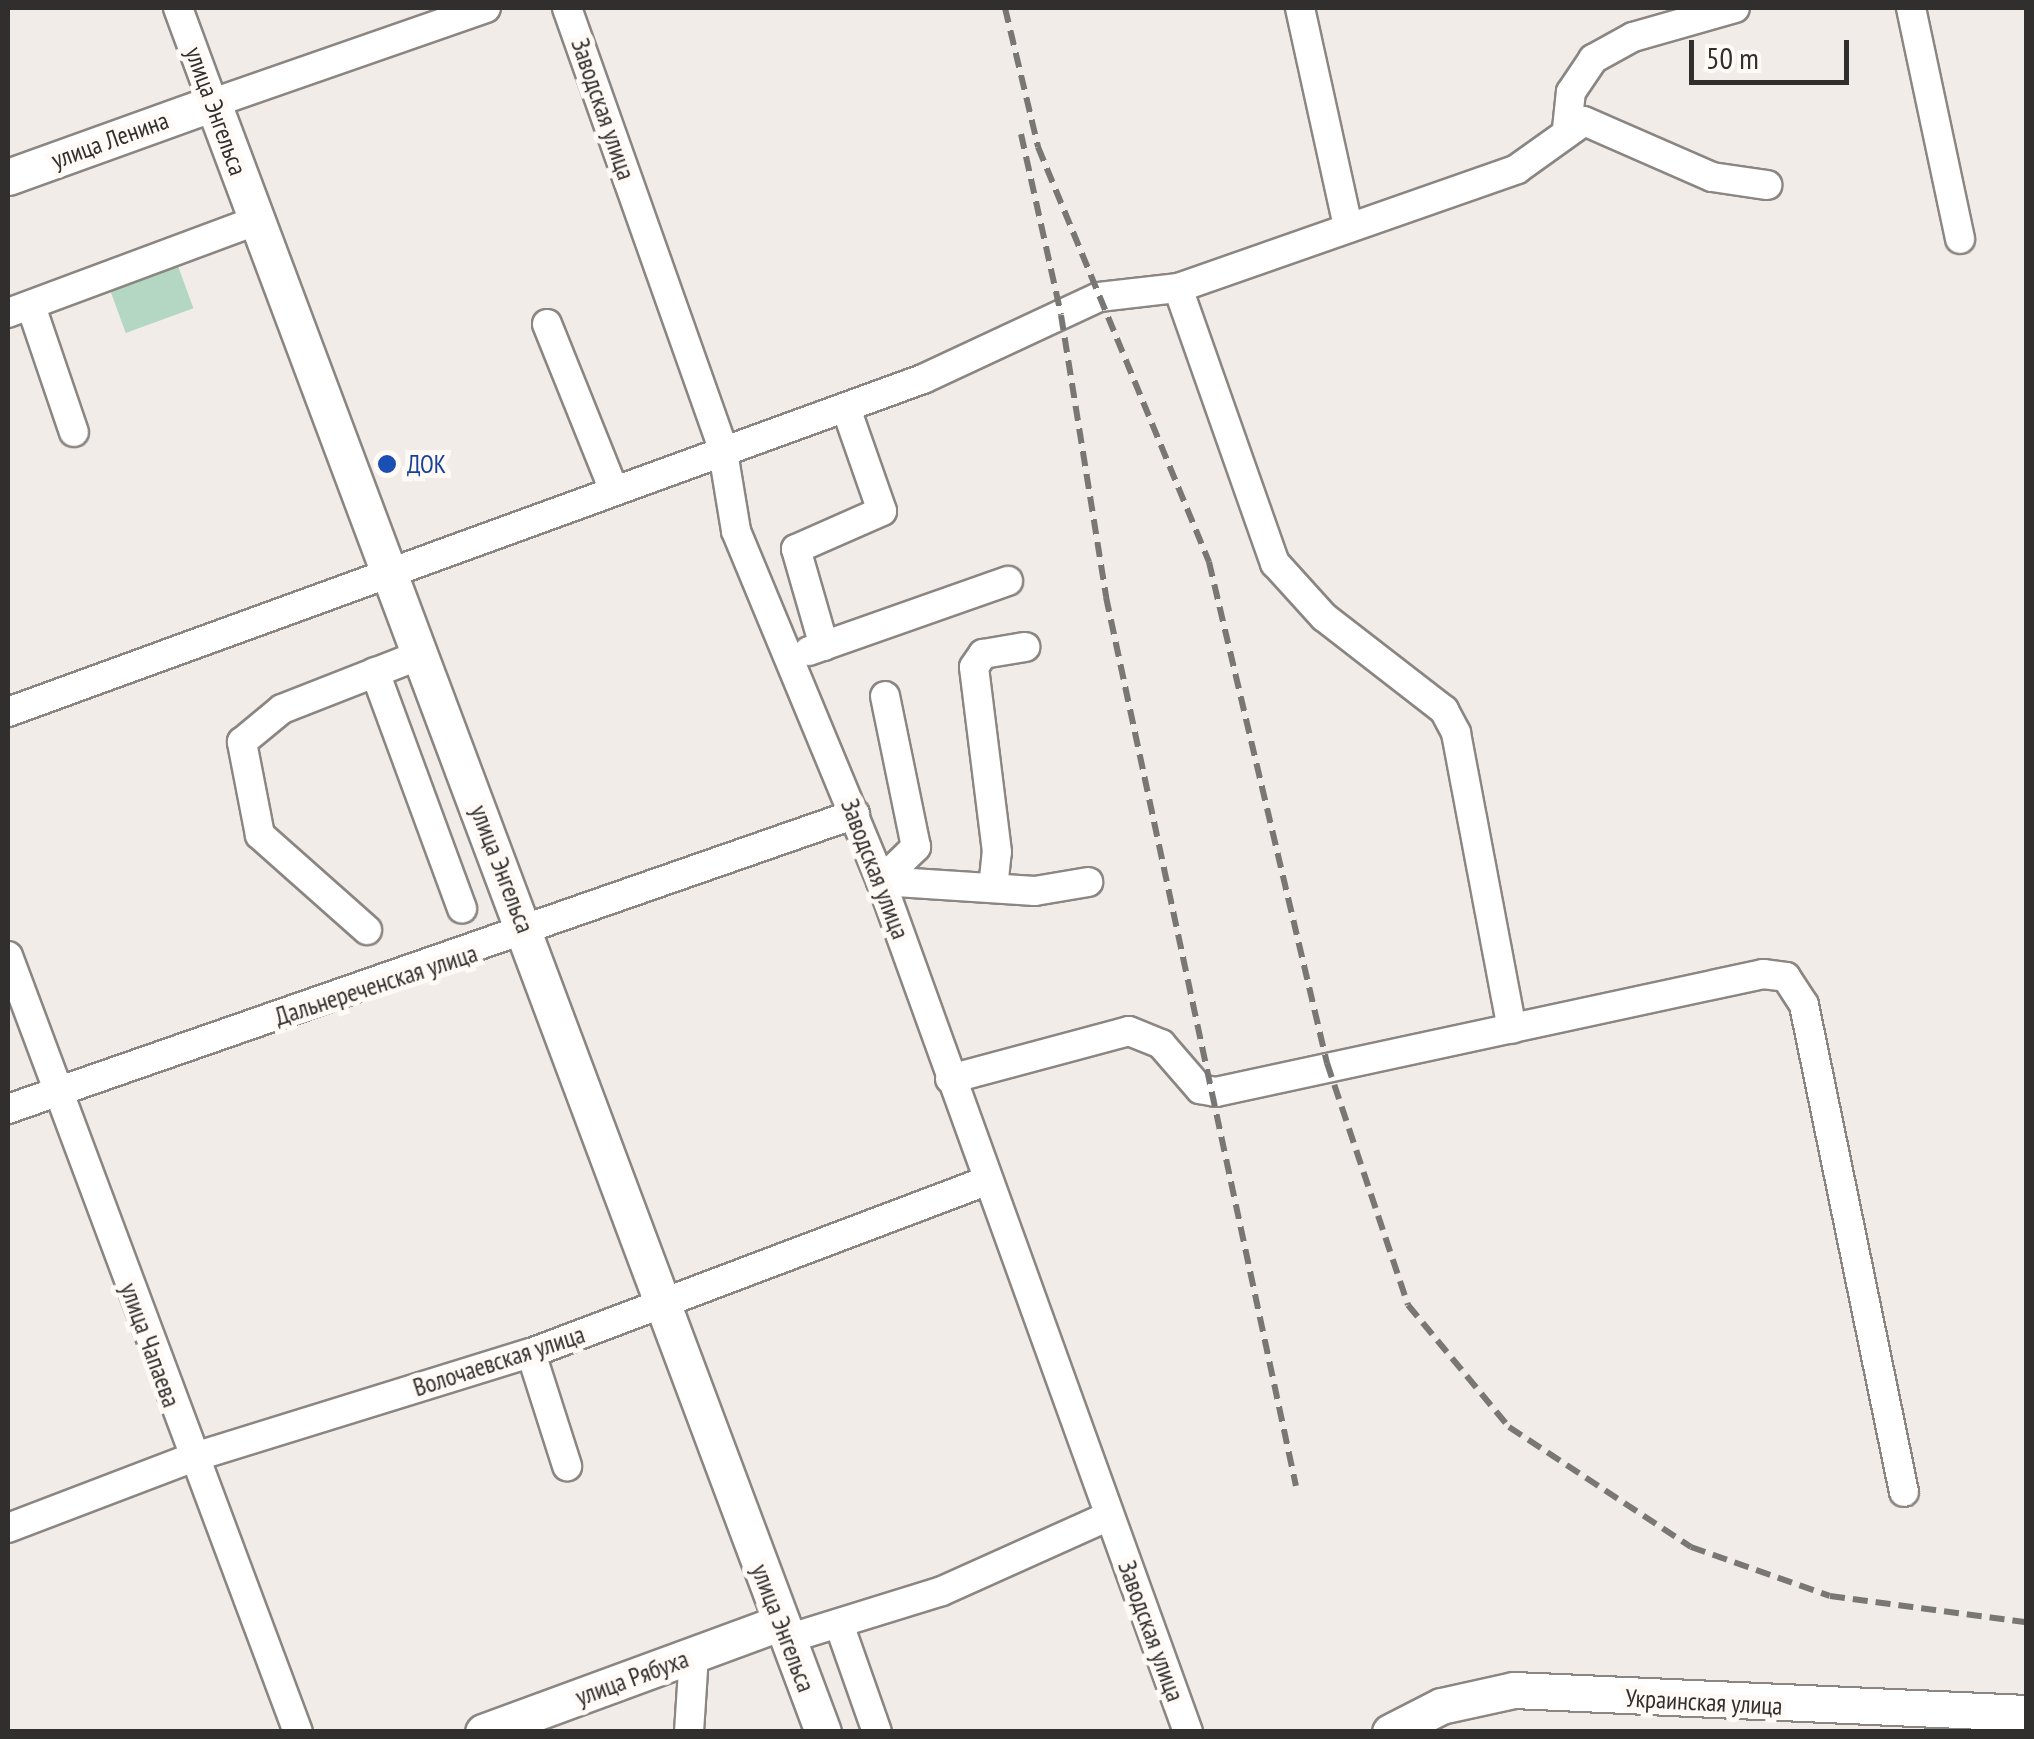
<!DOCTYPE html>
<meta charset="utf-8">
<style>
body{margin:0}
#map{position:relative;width:2034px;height:1739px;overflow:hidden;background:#f1ece7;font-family:"PT Sans Narrow",sans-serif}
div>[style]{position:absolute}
.green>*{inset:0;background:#b3d7c2;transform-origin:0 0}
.roads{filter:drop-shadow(2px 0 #8b8682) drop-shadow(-2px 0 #8b8682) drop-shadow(0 2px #8b8682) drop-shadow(0 -2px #8b8682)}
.minor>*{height:28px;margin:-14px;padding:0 14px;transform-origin:14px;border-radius:14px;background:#fff}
.major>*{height:35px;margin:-17.5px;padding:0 17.5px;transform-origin:17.5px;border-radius:17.5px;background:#fff}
.rail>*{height:6px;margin-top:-3px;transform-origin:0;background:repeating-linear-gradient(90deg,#797774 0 15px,transparent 0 23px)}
.dots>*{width:28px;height:28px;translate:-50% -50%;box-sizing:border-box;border:5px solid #fffaf5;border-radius:50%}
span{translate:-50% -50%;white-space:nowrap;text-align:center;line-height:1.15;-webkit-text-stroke:10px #fffaf5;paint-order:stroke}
.street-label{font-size:25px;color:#302f2d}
.transit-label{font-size:25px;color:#164399}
.left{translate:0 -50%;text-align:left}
.frame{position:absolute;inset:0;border:10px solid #302f2d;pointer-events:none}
.scale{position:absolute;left:1689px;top:40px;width:160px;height:45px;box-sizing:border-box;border:5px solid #302f2d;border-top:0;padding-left:12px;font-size:30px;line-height:35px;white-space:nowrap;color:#302f2d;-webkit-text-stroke:8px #fffaf5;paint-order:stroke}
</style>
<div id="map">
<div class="green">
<i style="left:178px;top:266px;width:45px;height:72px;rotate:70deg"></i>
</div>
<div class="roads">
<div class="minor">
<i style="left:178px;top:8px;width:101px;rotate:69.8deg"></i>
<i style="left:213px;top:103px;width:289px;rotate:-19.2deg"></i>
<i style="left:567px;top:8px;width:465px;rotate:70.5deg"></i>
<i style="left:722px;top:446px;width:86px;rotate:80.6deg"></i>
<i style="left:736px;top:531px;width:379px;rotate:67.5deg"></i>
<i style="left:881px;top:881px;width:905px;rotate:70.16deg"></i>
<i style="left:1300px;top:8px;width:224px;rotate:77.6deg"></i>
<i style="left:1911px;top:8px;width:236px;rotate:78deg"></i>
<i style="left:1567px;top:129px;width:37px;rotate:-84deg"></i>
<i style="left:1571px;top:92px;width:40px;rotate:-56deg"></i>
<i style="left:1593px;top:59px;width:46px;rotate:-28.8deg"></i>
<i style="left:1633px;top:37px;width:106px;rotate:-15.9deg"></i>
<i style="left:1178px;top:288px;width:292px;rotate:70.6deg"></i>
<i style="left:1275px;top:563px;width:73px;rotate:47.8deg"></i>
<i style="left:1324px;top:617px;width:152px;rotate:37.8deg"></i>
<i style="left:1444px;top:710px;width:26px;rotate:62deg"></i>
<i style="left:1456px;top:733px;width:301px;rotate:79.3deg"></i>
<i style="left:31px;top:306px;width:133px;rotate:71.2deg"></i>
<i style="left:8px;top:313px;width:265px;rotate:-20.4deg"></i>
<i style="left:547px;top:324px;width:175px;rotate:68.1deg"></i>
<i style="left:824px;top:646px;width:101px;rotate:-106.1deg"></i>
<i style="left:796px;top:549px;width:94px;rotate:-23.8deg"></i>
<i style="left:882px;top:511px;width:109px;rotate:-109.3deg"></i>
<i style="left:809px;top:651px;width:211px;rotate:-19.4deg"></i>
<i style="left:375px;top:672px;width:252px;rotate:69.8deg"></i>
<i style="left:8px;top:712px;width:974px;rotate:-20deg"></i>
<i style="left:923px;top:379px;width:194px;rotate:-25deg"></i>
<i style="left:1099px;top:297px;width:80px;rotate:-6.5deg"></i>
<i style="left:1178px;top:288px;width:359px;rotate:-19.3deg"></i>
<i style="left:1517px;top:169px;width:82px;rotate:-35.6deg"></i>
<i style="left:1584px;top:121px;width:140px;rotate:23.6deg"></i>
<i style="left:1712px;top:177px;width:56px;rotate:8.3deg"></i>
<i style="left:881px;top:881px;width:154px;rotate:3.7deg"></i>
<i style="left:1035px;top:891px;width:54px;rotate:-9.6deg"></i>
<i style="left:881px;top:881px;width:49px;rotate:-44.2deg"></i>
<i style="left:916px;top:847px;width:154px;rotate:-101.6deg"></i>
<i style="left:993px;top:888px;width:36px;rotate:-84deg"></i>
<i style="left:997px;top:852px;width:186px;rotate:-97.1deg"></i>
<i style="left:974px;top:667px;width:16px;rotate:-55deg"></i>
<i style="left:983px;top:654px;width:43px;rotate:-9.5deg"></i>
<i style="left:367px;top:930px;width:143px;rotate:-138.4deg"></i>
<i style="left:260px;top:835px;width:95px;rotate:-101deg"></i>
<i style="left:242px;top:742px;width:52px;rotate:-39.5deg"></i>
<i style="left:282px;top:709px;width:148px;rotate:-21.4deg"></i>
<i style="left:8px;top:956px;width:828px;rotate:69.51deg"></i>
<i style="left:950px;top:1079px;width:185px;rotate:-15deg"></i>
<i style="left:1129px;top:1031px;width:35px;rotate:22deg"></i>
<i style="left:1161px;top:1044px;width:60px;rotate:49.1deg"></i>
<i style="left:1200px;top:1089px;width:16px;rotate:11deg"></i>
<i style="left:1216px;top:1092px;width:560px;rotate:-12.17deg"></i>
<i style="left:1763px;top:974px;width:23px;rotate:7deg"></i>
<i style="left:1786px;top:977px;width:33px;rotate:57deg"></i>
<i style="left:1804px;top:1005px;width:497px;rotate:78.4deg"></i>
<i style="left:8px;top:1109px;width:897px;rotate:-19.2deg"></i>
<i style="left:531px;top:1353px;width:119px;rotate:72.3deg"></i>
<i style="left:8px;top:1528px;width:196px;rotate:-20.9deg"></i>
<i style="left:191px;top:1458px;width:356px;rotate:-17.2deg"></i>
<i style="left:531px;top:1353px;width:486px;rotate:-20.7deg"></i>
<i style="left:839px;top:1624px;width:114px;rotate:70.6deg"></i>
<i style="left:787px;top:1639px;width:162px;rotate:-17.2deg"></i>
<i style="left:942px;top:1591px;width:183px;rotate:-24.2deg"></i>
<i style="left:689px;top:1732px;width:77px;rotate:-86.3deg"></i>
</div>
<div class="major">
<i style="left:8px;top:177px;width:218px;rotate:-19.8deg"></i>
<i style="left:213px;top:103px;width:1739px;rotate:69.47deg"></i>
<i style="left:483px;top:1732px;width:316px;rotate:-20.2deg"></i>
<i style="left:1390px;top:1732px;width:57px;rotate:-27deg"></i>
<i style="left:1441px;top:1706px;width:75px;rotate:-12.4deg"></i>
<i style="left:1514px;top:1690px;width:513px;rotate:2.57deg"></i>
</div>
</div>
<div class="rail">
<i style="left:1005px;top:8px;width:143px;rotate:76.6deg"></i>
<i style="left:1038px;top:147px;width:449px;rotate:67.6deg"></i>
<i style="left:1209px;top:562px;width:515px;rotate:76.75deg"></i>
<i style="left:1327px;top:1063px;width:255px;rotate:71.5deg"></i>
<i style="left:1408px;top:1305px;width:158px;rotate:50.4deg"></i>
<i style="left:1509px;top:1427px;width:218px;rotate:33.4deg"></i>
<i style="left:1691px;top:1547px;width:147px;rotate:19.4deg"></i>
<i style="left:1830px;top:1596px;width:198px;rotate:7.6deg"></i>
<i style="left:1021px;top:134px;width:185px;rotate:77.5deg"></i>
<i style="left:1061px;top:315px;width:286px;rotate:80.9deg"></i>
<i style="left:1106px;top:597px;width:909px;rotate:77.94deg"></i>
</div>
<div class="dots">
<i style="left:387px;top:464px;background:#1a4fb4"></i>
</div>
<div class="street-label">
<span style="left:603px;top:109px;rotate:71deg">Заводская улица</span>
<span style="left:216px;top:111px;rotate:70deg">улица Энгельса</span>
<span style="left:110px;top:140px;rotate:-20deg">улица Ленина</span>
<span style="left:502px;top:869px;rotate:69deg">улица Энгельса</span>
<span style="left:875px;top:869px;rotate:69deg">Заводская улица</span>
<span style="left:376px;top:985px;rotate:-18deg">Дальнереченская улица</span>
<span style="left:150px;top:1345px;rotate:70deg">улица Чапаева</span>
<span style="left:499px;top:1361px;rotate:-18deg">Волочаевская улица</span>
<span style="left:783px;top:1628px;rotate:69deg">улица Энгельса</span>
<span style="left:1151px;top:1631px;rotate:70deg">Заводская улица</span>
<span style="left:632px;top:1678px;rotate:-20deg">улица Рябуха</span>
<span style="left:1704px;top:1702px;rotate:3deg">Украинская улица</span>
</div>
<div class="transit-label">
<span class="left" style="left:407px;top:464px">ДОК</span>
</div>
<div class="frame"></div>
<div class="scale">50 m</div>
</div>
